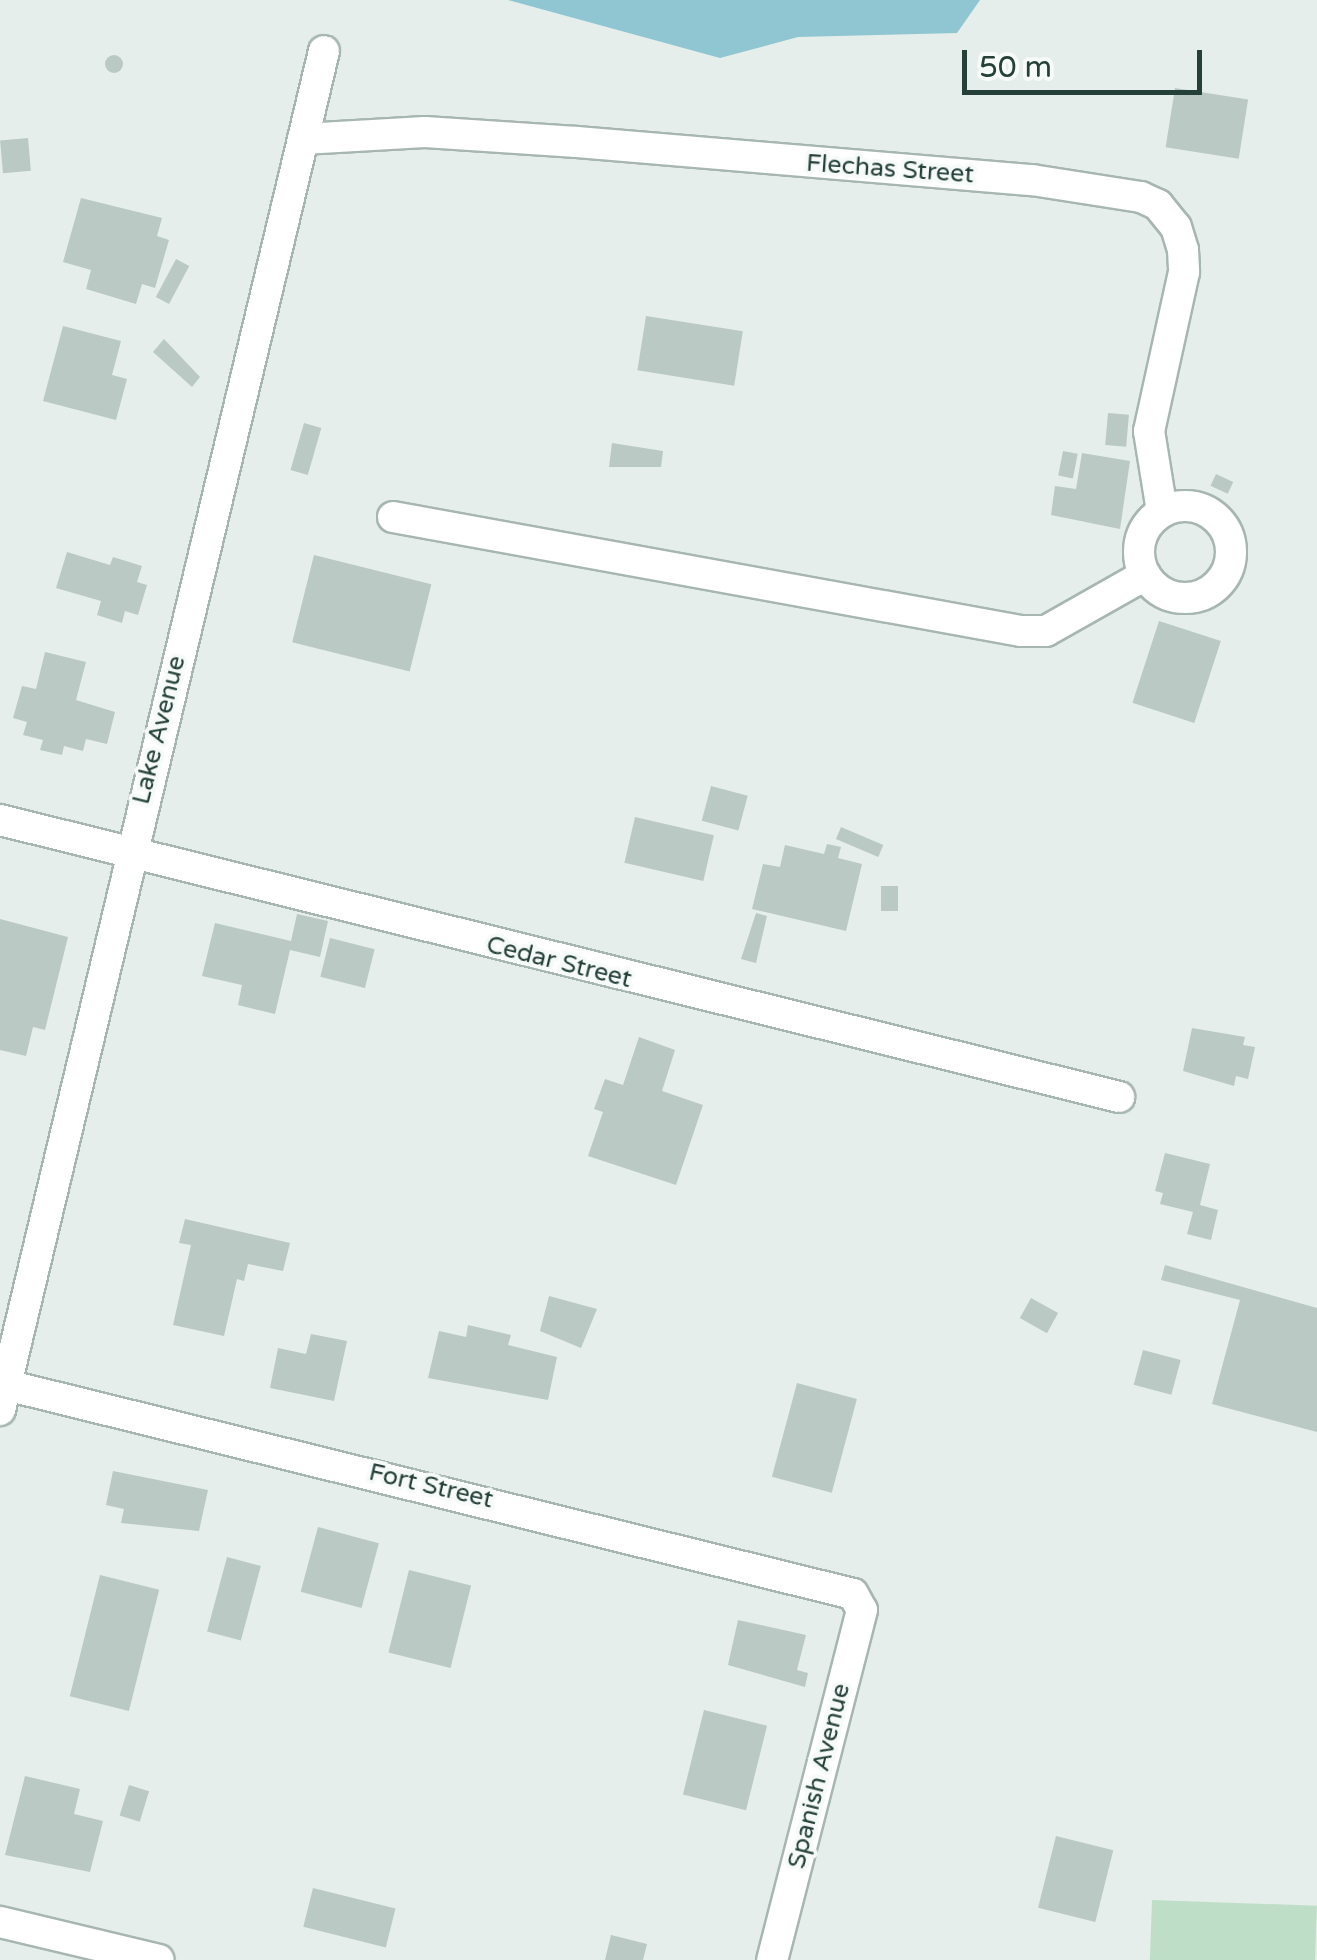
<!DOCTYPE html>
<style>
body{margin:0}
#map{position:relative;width:1317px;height:1960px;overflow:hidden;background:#e5eeea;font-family:"Varela Round",sans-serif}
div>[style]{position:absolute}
.green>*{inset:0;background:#bfdec8;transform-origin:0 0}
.water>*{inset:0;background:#8fc6d1}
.building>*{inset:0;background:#bac9c3;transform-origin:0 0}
.round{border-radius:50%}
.roads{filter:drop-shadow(2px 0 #a7b6b1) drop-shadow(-2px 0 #a7b6b1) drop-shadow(0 2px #a7b6b1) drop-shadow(0 -2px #a7b6b1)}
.minor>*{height:30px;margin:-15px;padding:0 15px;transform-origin:15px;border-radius:15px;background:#fff}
.minor>.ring{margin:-15px;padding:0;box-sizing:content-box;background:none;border:30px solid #fff;border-radius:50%}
span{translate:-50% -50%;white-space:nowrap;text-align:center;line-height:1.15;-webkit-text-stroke:8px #f6faf8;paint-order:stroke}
.street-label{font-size:25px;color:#244039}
.scale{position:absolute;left:962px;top:50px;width:240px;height:45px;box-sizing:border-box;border:5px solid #244039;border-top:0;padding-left:12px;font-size:30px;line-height:35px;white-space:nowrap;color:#244039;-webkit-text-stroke:8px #f6faf8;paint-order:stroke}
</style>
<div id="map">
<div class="green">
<i style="left:1152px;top:1900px;width:165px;height:60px;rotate:2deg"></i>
</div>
<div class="water">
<i style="clip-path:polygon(508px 0,980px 0,957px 33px,798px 37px,720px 58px)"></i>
</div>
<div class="building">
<i class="round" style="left:105px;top:55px;width:18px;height:18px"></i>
<i style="left:1175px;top:88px;width:74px;height:60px;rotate:9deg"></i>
<i style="left:28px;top:138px;width:33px;height:28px;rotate:85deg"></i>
<i style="clip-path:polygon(81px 198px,162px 218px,157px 236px,169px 240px,155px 288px,142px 284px,136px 304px,86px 289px,91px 270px,63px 262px)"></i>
<i style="left:176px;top:259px;width:15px;height:43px;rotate:28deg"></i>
<i style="left:646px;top:316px;width:98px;height:55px;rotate:9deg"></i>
<i style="clip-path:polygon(63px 326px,121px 341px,112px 375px,127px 379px,116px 420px,43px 401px)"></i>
<i style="clip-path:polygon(164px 339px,200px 377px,192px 387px,153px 352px)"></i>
<i style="left:1108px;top:413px;width:21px;height:32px;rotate:5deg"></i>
<i style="left:304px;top:423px;width:18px;height:49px;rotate:16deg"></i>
<i style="clip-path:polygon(612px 443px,663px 451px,661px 467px,609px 467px)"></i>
<i style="left:1063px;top:451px;width:15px;height:25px;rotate:11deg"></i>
<i style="clip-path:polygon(1082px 453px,1130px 461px,1120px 529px,1051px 515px,1055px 486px,1076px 489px)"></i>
<i style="left:1216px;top:474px;width:19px;height:13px;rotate:25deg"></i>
<i style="clip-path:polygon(67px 552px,110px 565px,113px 557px,142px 566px,137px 582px,147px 585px,138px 615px,125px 611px,122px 623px,97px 615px,101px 601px,56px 588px)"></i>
<i style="left:314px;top:555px;width:121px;height:90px;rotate:14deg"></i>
<i style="left:1159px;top:621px;width:65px;height:86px;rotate:18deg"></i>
<i style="clip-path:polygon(45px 652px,86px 662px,76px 700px,115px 712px,107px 744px,86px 739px,83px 751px,64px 746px,62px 755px,40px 750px,43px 740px,23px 735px,27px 722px,13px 718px,22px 686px,36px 689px)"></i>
<i style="left:711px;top:786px;width:38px;height:36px;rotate:15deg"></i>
<i style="left:635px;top:817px;width:81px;height:47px;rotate:13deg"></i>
<i style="left:841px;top:827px;width:46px;height:13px;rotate:23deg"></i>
<i style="clip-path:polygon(827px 844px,841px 847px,838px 858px,862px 864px,846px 931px,752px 909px,763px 864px,780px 867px,785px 845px,824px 854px)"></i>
<i style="left:881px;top:886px;width:17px;height:25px"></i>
<i style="clip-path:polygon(756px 913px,767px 916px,756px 963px,741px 959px)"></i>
<i style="clip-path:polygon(297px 914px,328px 921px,320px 957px,290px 950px,275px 1014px,238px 1005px,242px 985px,202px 976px,215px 923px,291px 941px)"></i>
<i style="clip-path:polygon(0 919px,68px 937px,45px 1030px,33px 1027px,26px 1056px,0 1050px)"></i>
<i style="left:330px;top:938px;width:46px;height:40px;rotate:14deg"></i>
<i style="clip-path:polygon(1192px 1028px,1245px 1037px,1243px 1045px,1255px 1047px,1248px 1079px,1236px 1076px,1234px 1086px,1183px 1071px)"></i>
<i style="clip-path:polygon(639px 1037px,675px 1050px,662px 1091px,703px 1105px,676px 1185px,588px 1156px,603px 1112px,594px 1109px,605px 1079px,623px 1085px)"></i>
<i style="clip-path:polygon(1165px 1153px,1210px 1164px,1200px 1205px,1218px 1210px,1211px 1240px,1187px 1234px,1193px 1212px,1160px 1204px,1163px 1193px,1155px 1191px)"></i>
<i style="clip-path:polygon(185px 1219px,290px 1243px,283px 1271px,248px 1264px,244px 1281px,237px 1279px,224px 1336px,173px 1325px,191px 1245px,179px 1243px)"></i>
<i style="clip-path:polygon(1165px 1265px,1317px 1308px,1317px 1432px,1212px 1404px,1240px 1300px,1161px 1280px)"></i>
<i style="clip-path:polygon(549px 1296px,597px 1309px,581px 1348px,540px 1331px)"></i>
<i style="left:1031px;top:1298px;width:31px;height:23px;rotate:29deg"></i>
<i style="clip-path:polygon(468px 1325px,511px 1335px,508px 1345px,557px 1357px,548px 1400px,428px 1378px,439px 1331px,466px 1337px)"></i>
<i style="clip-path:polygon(311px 1334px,347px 1341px,334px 1401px,270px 1388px,278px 1348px,306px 1354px)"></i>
<i style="left:1143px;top:1350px;width:39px;height:36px;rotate:15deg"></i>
<i style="left:797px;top:1383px;width:62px;height:97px;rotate:15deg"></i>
<i style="clip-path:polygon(113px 1471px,208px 1490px,199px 1531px,121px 1523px,124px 1509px,106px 1505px)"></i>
<i style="left:318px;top:1527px;width:63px;height:67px;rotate:15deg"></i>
<i style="left:227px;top:1557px;width:35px;height:77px;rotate:15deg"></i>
<i style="left:409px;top:1570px;width:64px;height:85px;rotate:14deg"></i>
<i style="left:100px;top:1575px;width:61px;height:125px;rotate:14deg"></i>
<i style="clip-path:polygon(738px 1620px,806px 1635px,797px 1670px,808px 1673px,805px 1687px,728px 1665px)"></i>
<i style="left:704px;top:1710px;width:65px;height:87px;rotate:14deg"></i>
<i style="clip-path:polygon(25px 1776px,80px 1789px,74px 1814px,103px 1821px,90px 1872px,5px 1855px)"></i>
<i style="left:129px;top:1785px;width:21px;height:32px;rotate:17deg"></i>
<i style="left:1056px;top:1836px;width:59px;height:74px;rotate:14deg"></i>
<i style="left:313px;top:1888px;width:85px;height:40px;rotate:14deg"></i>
<i style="clip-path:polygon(611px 1935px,647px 1944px,643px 1960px,605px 1960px)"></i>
</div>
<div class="roads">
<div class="minor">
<i style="left:303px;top:139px;width:122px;rotate:-3.3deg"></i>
<i style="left:425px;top:132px;width:152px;rotate:3.8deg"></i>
<i style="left:577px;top:142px;width:457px;rotate:4.8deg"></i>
<i style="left:1032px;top:180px;width:110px;rotate:8.9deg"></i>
<i style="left:1141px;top:197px;width:19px;rotate:25deg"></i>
<i style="left:1158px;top:205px;width:28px;rotate:51deg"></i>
<i style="left:1176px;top:227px;width:24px;rotate:73deg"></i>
<i style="left:1183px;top:250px;width:22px;rotate:87deg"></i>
<i style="left:1184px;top:272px;width:163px;rotate:102.4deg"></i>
<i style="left:1149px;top:431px;width:81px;rotate:80.8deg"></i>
<i class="ring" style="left:1139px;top:506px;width:62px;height:62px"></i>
<i style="left:393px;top:517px;width:638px;rotate:10.29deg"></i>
<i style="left:1021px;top:631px;width:25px"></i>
<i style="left:1046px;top:631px;width:114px;rotate:-29.5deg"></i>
<i style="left:0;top:820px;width:1153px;rotate:13.9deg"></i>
<i style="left:6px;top:1385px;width:872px;rotate:13.86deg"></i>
<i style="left:853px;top:1594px;width:18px;rotate:61deg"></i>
<i style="left:862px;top:1610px;width:361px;rotate:104.4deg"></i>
<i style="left:0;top:1410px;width:1397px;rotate:-76.59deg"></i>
<i style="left:0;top:1922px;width:163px;rotate:13.4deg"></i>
</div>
</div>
<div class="street-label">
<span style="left:890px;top:169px;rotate:4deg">Flechas Street</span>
<span style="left:159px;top:730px;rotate:-76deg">Lake Avenue</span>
<span style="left:559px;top:962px;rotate:14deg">Cedar Street</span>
<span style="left:431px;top:1486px;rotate:13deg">Fort Street</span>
<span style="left:819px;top:1776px;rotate:-76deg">Spanish Avenue</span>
</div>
<div class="scale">50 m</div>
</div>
